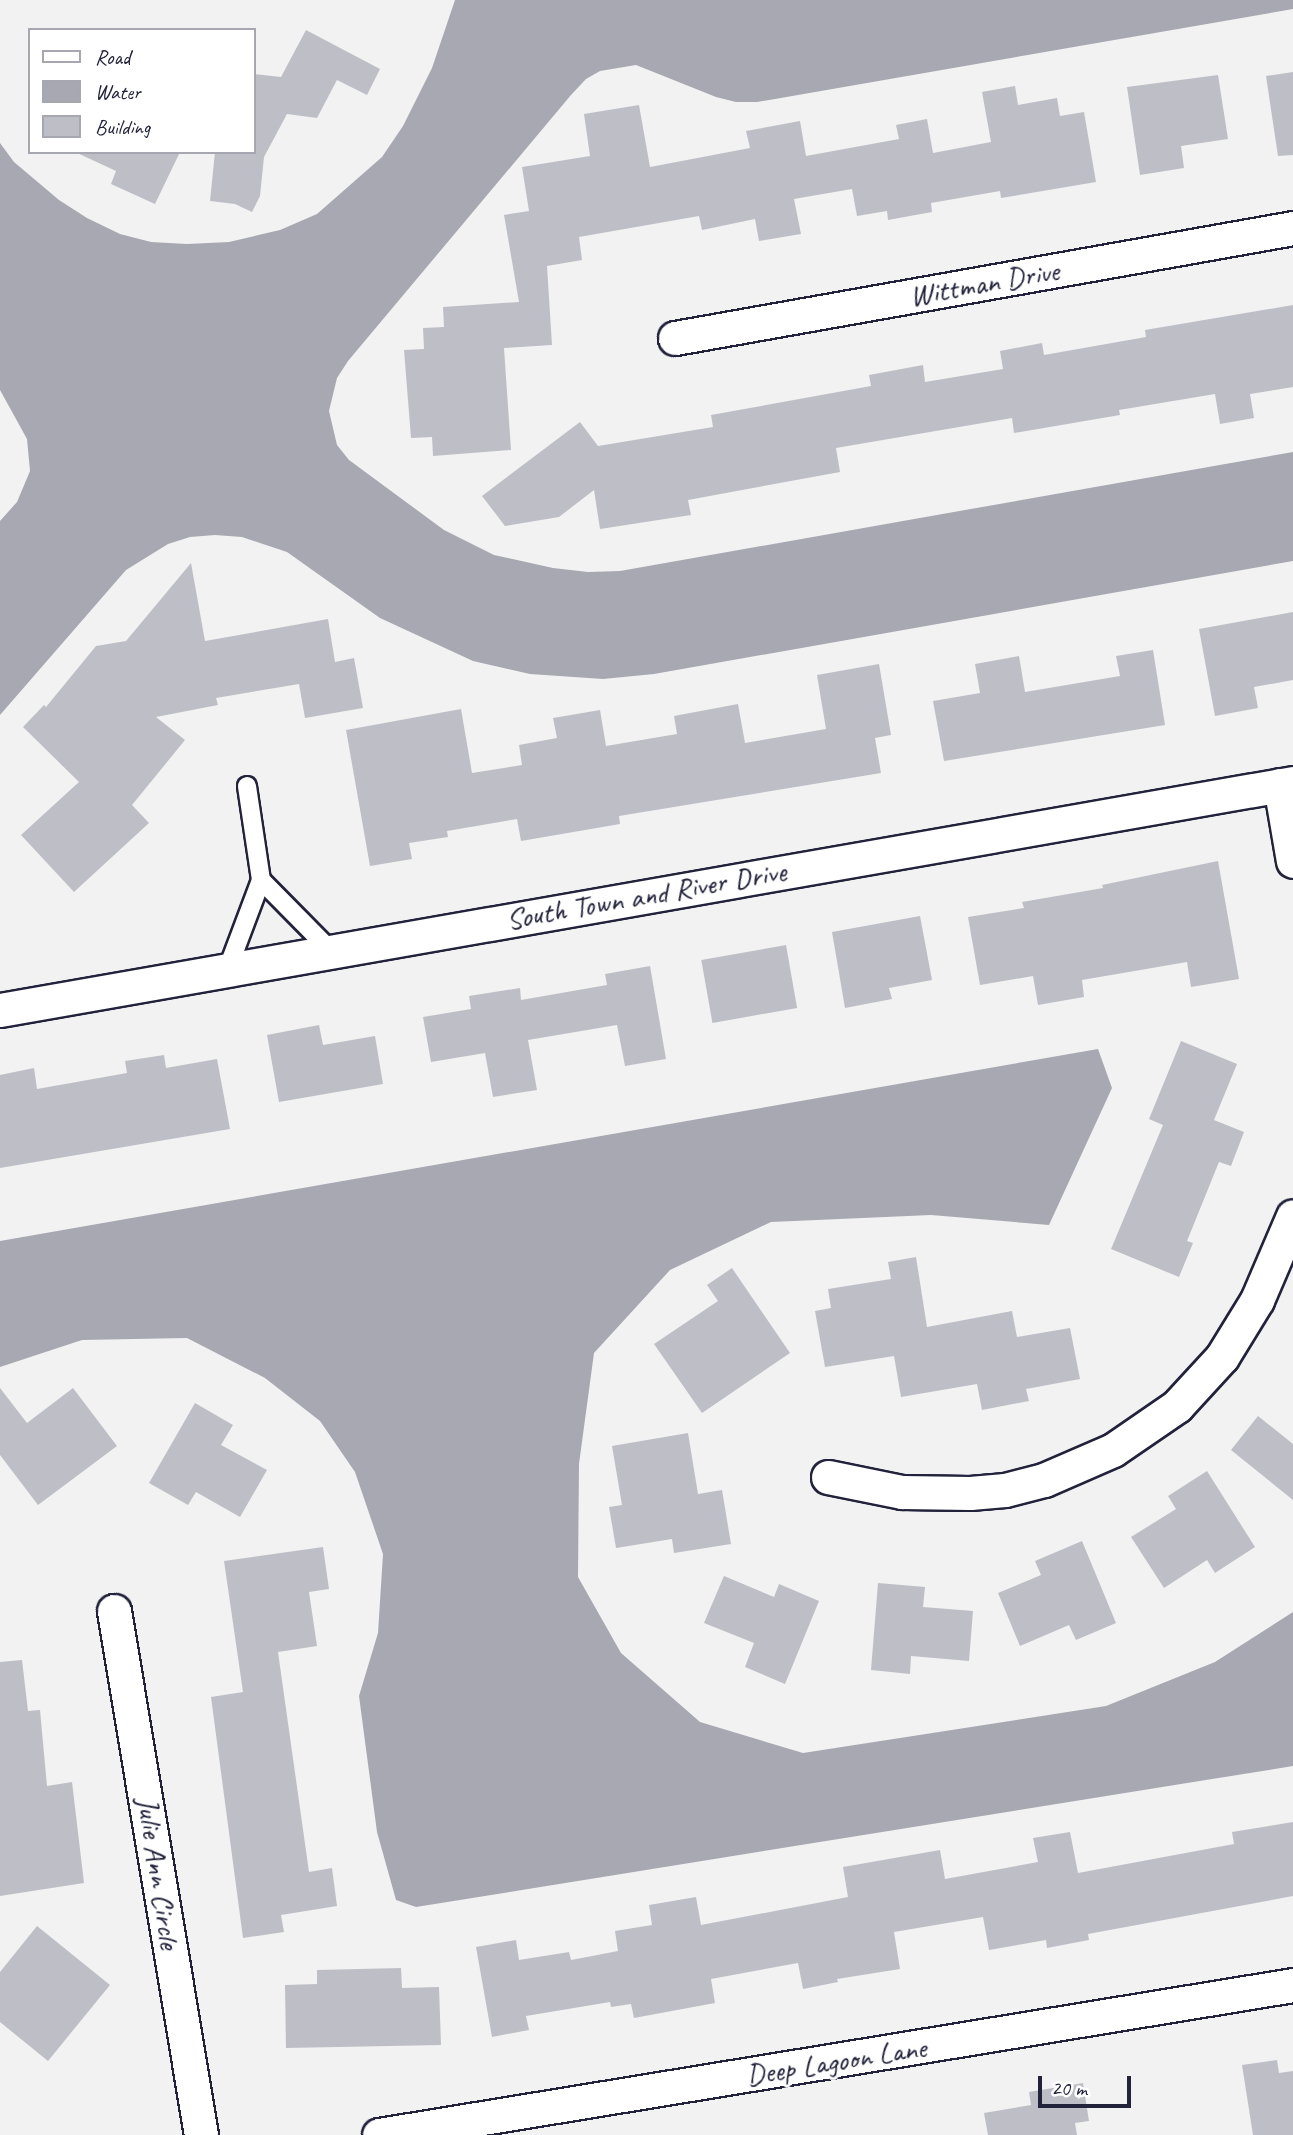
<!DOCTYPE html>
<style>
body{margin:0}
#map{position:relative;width:1293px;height:2135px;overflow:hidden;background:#f2f2f3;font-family:Caveat,sans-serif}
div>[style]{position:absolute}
.water>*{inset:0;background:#a8a8b2}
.building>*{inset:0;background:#bebec6;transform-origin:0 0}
.roads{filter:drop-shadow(2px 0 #22223b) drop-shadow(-2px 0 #22223b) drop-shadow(0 2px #22223b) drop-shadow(0 -2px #22223b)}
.lane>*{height:18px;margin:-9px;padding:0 9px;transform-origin:9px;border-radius:9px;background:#fff}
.street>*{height:33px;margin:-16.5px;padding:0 16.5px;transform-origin:16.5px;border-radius:16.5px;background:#fff}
span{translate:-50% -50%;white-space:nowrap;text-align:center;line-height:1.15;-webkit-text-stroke:6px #fff;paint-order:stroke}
.street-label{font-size:30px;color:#22223b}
.legend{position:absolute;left:28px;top:28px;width:228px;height:126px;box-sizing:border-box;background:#fff;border:2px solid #a7a7b1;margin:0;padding:9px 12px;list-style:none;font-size:21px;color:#22223b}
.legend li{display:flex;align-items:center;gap:14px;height:35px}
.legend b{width:35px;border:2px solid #a7a7b1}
.scale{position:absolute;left:1038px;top:2076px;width:93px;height:32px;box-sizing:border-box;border:4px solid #22223b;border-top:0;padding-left:9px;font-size:21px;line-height:24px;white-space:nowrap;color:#22223b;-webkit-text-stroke:5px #fff;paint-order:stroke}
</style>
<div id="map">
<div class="water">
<i style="clip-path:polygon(455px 0,1293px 0,1293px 9px,757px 102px,736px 102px,716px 97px,636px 65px,600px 71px,586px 79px,571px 95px,348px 361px,337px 378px,329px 411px,337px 445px,349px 460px,444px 530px,494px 555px,553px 568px,588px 572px,620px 571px,1293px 452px,1293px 561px,654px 674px,603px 679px,530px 674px,473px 661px,380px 618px,287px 552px,242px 537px,215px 535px,190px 537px,168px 544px,126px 570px,0 715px,0 521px,17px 502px,30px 471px,27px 439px,0 390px,0 143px,14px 162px,59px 200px,87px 218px,120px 234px,151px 242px,187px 244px,229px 242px,280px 230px,317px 214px,382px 157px,403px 126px,432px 68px)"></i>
<i style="clip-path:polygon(1098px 1049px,1112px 1088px,1049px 1225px,931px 1215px,771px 1222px,670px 1270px,594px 1353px,579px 1464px,578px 1577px,621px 1653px,700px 1722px,803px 1753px,1106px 1706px,1215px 1662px,1293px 1612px,1293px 1766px,416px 1907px,396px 1900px,377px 1832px,359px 1696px,378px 1633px,383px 1554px,355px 1472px,320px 1421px,265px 1378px,187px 1338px,82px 1340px,0 1367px,0 1241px)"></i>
</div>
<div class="building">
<i style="clip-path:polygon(306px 30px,380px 69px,367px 95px,337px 80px,317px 118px,287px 114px,264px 157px,260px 196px,252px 212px,235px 204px,210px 201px,215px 152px,254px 152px,254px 74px,281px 77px)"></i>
<i style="clip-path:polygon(1293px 72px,1293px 155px,1278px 156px,1266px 76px)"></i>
<i style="clip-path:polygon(1218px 75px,1228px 139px,1181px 146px,1184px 168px,1140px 175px,1127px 87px)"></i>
<i style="clip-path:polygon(1015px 86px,1018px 105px,1057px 98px,1060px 116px,1084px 112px,1096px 182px,1001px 198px,1000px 191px,931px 203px,932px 212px,888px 220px,887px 211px,857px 216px,852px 189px,794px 199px,801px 234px,759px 241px,755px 219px,702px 230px,699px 216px,579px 237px,582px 260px,547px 266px,552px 345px,504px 348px,511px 450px,433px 456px,432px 437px,411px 438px,404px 350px,424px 349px,423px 328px,444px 327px,443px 307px,519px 302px,504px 215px,529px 211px,522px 167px,590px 156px,584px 114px,639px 105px,650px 167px,750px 148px,746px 131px,800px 121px,806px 156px,899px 139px,896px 125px,927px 119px,933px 153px,991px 142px,982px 92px)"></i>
<i style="clip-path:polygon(75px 152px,180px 152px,155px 204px,111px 184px,116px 171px)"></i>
<i style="clip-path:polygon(1293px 305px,1293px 387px,1250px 394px,1254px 418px,1220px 424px,1215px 394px,1119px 410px,1120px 415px,1014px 433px,1012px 418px,836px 448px,840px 472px,688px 500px,691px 515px,600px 529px,594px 490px,559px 517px,505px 526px,482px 496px,580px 422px,598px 446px,713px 427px,711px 415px,871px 386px,869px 375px,923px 365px,925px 382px,1003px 369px,1000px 351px,1042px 343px,1044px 355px,1146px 337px,1145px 330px)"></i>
<i style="clip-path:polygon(191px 563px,205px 641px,328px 619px,335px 662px,354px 658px,363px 708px,305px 718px,299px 684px,216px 698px,218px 705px,156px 717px,185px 740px,132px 805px,149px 823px,74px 892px,21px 835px,79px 782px,23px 727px,44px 705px,46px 707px,96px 646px,126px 641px)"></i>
<i style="clip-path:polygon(1293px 612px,1293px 680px,1254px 687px,1258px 708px,1215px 716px,1199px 629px)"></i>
<i style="clip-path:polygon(1153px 650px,1165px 725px,944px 761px,933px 701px,980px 693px,975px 664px,1019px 656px,1025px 692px,1120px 676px,1116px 656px)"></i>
<i style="clip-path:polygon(879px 664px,891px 735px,875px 738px,881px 773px,619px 816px,620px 824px,521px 841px,517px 819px,447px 831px,448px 837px,409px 843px,412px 859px,370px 866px,346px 730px,461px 709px,472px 773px,522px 765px,519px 745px,557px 738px,553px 718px,600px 710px,606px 746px,677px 734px,674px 716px,738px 704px,745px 743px,826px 729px,817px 675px)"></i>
<i style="clip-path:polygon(1218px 861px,1239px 979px,1191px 987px,1187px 962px,1082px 980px,1084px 997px,1038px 1005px,1033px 976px,980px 985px,968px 917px,1024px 908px,1022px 902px,1103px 888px,1102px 885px)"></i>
<i style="clip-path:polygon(920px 916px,932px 980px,889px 988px,892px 999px,845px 1008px,832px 932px)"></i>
<i style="left:786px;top:945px;width:64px;height:86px;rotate:80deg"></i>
<i style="clip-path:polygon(650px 966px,666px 1059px,625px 1066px,617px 1025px,528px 1040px,537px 1090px,493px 1097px,485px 1053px,431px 1062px,423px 1017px,471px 1009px,469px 996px,520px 988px,521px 1000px,607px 985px,605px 974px)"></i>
<i style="clip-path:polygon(319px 1025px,323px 1045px,375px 1036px,383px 1084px,279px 1102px,267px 1035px)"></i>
<i style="clip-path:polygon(1181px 1041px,1237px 1064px,1214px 1120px,1244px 1132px,1231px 1166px,1219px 1162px,1187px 1241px,1193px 1243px,1179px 1277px,1111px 1249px,1163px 1125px,1149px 1119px)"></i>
<i style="clip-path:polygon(164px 1055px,166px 1068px,217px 1059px,230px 1129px,0 1168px,0 1075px,34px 1068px,37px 1089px,127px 1073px,125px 1061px)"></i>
<i style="clip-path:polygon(916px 1257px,927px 1327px,1012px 1311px,1017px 1337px,1070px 1328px,1080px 1379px,1026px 1389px,1029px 1401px,982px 1410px,977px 1384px,901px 1397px,894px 1356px,825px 1367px,815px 1311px,831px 1308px,828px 1289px,891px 1279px,888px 1262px)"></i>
<i style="clip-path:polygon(732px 1268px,790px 1353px,702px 1413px,654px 1344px,718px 1301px,707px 1285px)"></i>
<i style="clip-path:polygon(0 1388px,27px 1423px,73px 1388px,117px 1446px,38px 1505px,0 1455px)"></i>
<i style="clip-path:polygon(195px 1403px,233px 1425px,221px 1445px,267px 1470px,240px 1517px,196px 1492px,188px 1505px,149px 1483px)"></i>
<i style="clip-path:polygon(1258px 1416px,1293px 1444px,1293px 1500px,1231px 1450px)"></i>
<i style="clip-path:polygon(688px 1433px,698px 1494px,722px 1490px,731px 1544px,674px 1553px,672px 1539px,616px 1548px,609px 1507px,622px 1505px,612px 1446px)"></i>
<i style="clip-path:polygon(1207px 1471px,1255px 1547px,1215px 1573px,1207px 1560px,1164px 1588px,1131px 1537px,1176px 1509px,1168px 1496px)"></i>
<i style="clip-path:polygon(1082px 1541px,1116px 1623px,1076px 1640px,1069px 1625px,1020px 1646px,998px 1593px,1041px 1575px,1035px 1561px)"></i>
<i style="clip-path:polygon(323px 1547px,329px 1589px,309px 1592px,317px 1646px,278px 1652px,309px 1872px,332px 1868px,337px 1906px,281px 1915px,284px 1932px,243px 1938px,211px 1697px,243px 1692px,224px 1561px)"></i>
<i style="clip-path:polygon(724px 1576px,774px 1597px,779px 1584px,819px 1601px,785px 1684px,745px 1667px,754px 1643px,704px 1623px)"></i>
<i style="clip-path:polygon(878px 1583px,925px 1587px,923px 1607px,973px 1611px,969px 1661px,911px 1656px,910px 1674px,871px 1670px)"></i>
<i style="clip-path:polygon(22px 1660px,28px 1711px,40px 1710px,47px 1786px,72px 1782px,84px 1883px,0 1896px,0 1662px)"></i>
<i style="clip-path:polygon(1293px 1822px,1293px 1896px,1088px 1934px,1089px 1940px,1047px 1948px,1046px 1940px,989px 1950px,983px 1917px,894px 1932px,900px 1969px,837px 1979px,838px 1982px,803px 1989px,798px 1963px,711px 1979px,715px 2003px,634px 2018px,631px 2004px,611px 2007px,610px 2002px,526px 2016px,529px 2030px,492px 2037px,476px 1947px,516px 1940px,519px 1960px,569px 1952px,571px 1960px,618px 1951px,615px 1931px,652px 1925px,649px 1905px,696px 1897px,701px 1925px,848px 1897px,843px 1867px,940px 1850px,945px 1879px,1038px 1862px,1033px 1838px,1070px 1832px,1078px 1873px,1234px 1844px,1232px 1832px)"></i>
<i style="clip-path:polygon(37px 1926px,110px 1985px,48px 2061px,0 2022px,0 1972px)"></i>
<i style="clip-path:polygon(401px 1968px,402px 1988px,439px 1987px,441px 2045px,286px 2048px,285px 1985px,317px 1984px,317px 1970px)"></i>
<i style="clip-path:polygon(1277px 2060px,1279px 2073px,1293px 2071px,1293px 2135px,1253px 2135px,1242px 2065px)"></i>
<i style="clip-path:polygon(1083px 2083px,1089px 2121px,1075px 2123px,1077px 2135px,988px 2135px,984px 2113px,1031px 2105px,1029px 2092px)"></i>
</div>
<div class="roads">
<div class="lane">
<i style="left:261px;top:880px;width:98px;rotate:45.4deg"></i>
<i style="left:228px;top:968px;width:94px;rotate:-69.4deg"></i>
<i style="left:261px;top:880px;width:95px;rotate:-98.5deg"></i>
</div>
<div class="street">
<i style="left:675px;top:338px;width:628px;rotate:-10.09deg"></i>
<i style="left:1280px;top:785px;width:77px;rotate:80.3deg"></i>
<i style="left:0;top:1010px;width:1313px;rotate:-9.96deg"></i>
<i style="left:828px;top:1477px;width:76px;rotate:11.5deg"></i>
<i style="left:902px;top:1492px;width:68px;rotate:0.8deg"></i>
<i style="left:970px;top:1493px;width:35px;rotate:-5deg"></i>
<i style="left:1005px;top:1490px;width:40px;rotate:-14.4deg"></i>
<i style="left:1044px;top:1480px;width:75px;rotate:-23.5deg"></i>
<i style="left:1113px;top:1450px;width:78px;rotate:-34.5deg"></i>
<i style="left:1177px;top:1406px;width:67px;rotate:-47.4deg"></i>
<i style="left:1222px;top:1357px;width:67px;rotate:-58.4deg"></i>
<i style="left:1257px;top:1300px;width:91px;rotate:-66.8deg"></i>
<i style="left:114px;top:1611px;width:531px;rotate:80.57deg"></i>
<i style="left:379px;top:2135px;width:926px;rotate:-9.32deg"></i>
</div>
</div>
<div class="street-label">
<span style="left:984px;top:283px;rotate:-10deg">Wittman Drive</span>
<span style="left:646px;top:895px;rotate:-10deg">South Town and River Drive</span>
<span style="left:159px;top:1873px;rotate:81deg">Julie Ann Circle</span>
<span style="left:836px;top:2061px;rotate:-9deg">Deep Lagoon Lane</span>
</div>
<ul class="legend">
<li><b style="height:9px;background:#fff"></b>Road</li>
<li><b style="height:19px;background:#a8a8b2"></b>Water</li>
<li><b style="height:19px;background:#bebec6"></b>Building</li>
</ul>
<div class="scale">20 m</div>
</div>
